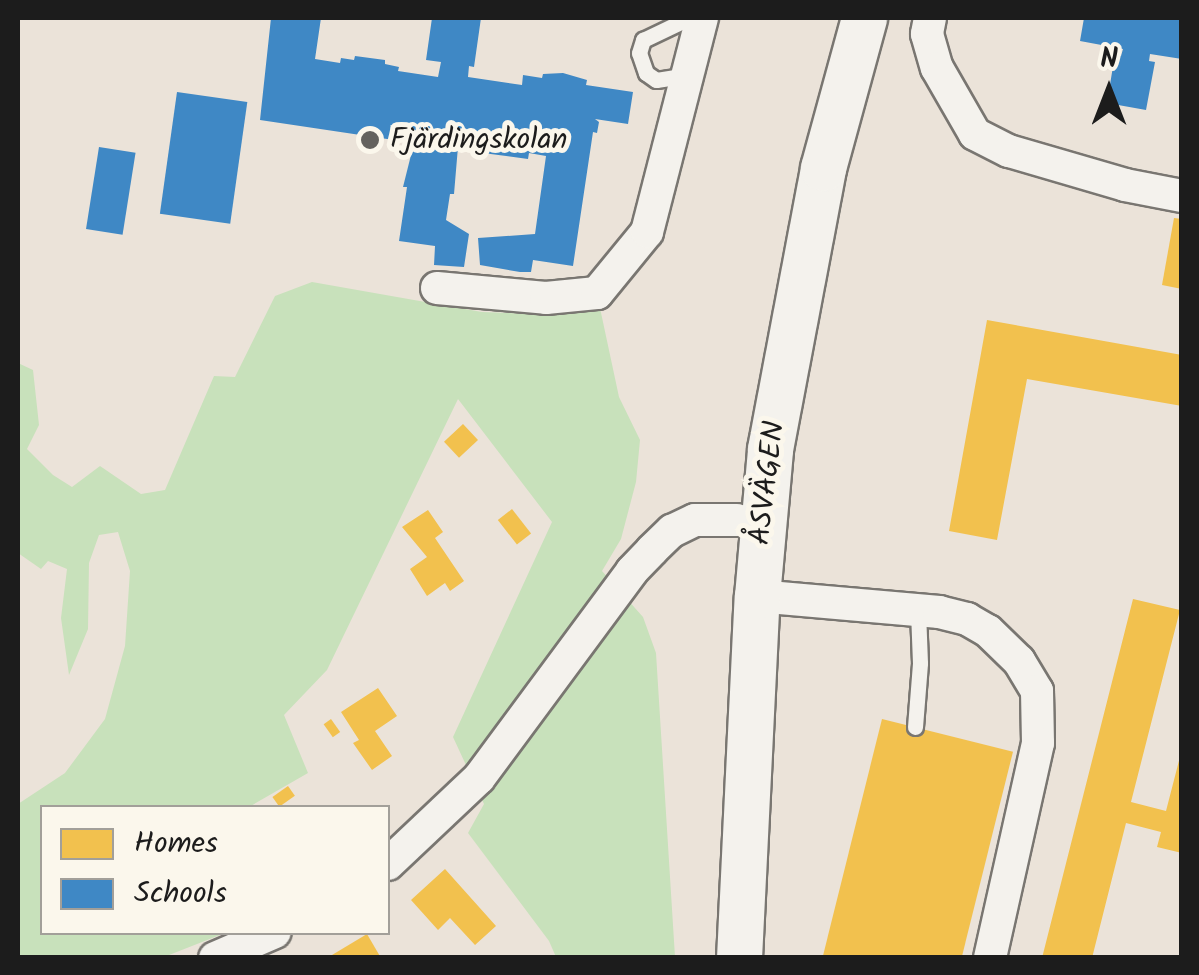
<!DOCTYPE html>
<meta charset="utf-8">
<style>
body{margin:0}
#map{position:relative;width:1199px;height:975px;overflow:hidden;background:#ebe3d9;font-family:Kalam,sans-serif}
div>[style]{position:absolute}
.green>*{inset:0;background:#c8e1bb}
.homes>*{inset:0;background:#f2c14e;transform-origin:0 0}
.schools>*{inset:0;background:#3f88c5;transform-origin:0 0}
.roads{filter:drop-shadow(2px 0 #797671) drop-shadow(-2px 0 #797671) drop-shadow(0 2px #797671) drop-shadow(0 -2px #797671)}
.lane>*{height:15px;margin:-7.5px;padding:0 7.5px;transform-origin:7.5px;border-radius:7.5px;background:#f4f2ed}
.street>*{height:32px;margin:-16px;padding:0 16px;transform-origin:16px;border-radius:16px;background:#f4f2ed}
.secondary>*{height:45px;margin:-22.5px;padding:0 22.5px;transform-origin:22.5px;border-radius:22.5px;background:#f4f2ed}
.dots>*{width:28px;height:28px;translate:-50% -50%;box-sizing:border-box;border:5px solid #fbf7ec;border-radius:50%}
span{translate:-50% -50%;white-space:nowrap;text-align:center;line-height:1.15;-webkit-text-stroke:10px #fbf7ec;paint-order:stroke}
.poi-label{font-size:30px;color:#1c1c1c}
.left{translate:0 -50%;text-align:left}
.street-label{font-size:30px;color:#1c1c1c}
.frame{position:absolute;inset:0;border:20px solid #1c1c1c;pointer-events:none}
.legend{position:absolute;left:40px;top:805px;width:350px;height:130px;box-sizing:border-box;background:#fbf7ec;border:2px solid #a29f99;margin:0;padding:12px 18px;list-style:none;font-size:30px;color:#1c1c1c}
.legend li{display:flex;align-items:center;gap:20px;height:50px}
.legend b{width:50px;border:2px solid #a29f99}
.north{position:absolute;left:1059px;top:40px;width:100px;height:100px;-webkit-text-stroke:8px #fbf7ec;paint-order:stroke;rotate:0deg;font-size:28px;font-weight:700;line-height:40px;text-align:center;color:#1c1c1c}
.north::after{content:'';display:block;margin:auto;width:35px;height:45px;background:#1c1c1c;clip-path:polygon(50% 0,100% 100%,50% 72%,0 100%)}
</style>
<div id="map">
<div class="green">
<i style="clip-path:polygon(312px 282px,482px 312px,558px 315px,600px 308px,619px 397px,640px 440px,636px 482px,621px 539px,602px 571px,643px 617px,656px 653px,675px 957px,556px 957px,549px 941px,468px 833px,484px 804px,453px 737px,552px 522px,458px 399px,327px 670px,284px 715px,308px 773px,249px 807px,42px 808px,42px 932px,225px 933px,164px 957px,18px 957px,18px 804px,65px 773px,105px 719px,125px 646px,130px 571px,118px 532px,99px 535px,89px 563px,88px 629px,69px 675px,61px 618px,67px 569px,48px 561px,41px 569px,18px 553px,18px 363px,33px 370px,39px 425px,27px 449px,53px 475px,72px 487px,100px 466px,141px 494px,165px 490px,214px 376px,235px 377px,275px 296px)"></i>
</div>
<div class="homes">
<i style="clip-path:polygon(1174px 218px,1182px 219px,1182px 289px,1162px 285px)"></i>
<i style="clip-path:polygon(987px 320px,1182px 355px,1182px 406px,1027px 379px,997px 540px,949px 531px)"></i>
<i style="left:463px;top:424px;width:22px;height:26px;rotate:47deg"></i>
<i style="left:512px;top:509px;width:31px;height:18px;rotate:52deg"></i>
<i style="clip-path:polygon(428px 510px,443px 532px,435px 538px,464px 581px,450px 591px,445px 583px,427px 596px,410px 569px,427px 557px,402px 527px)"></i>
<i style="clip-path:polygon(1133px 599px,1180px 610px,1131px 802px,1166px 811px,1182px 749px,1182px 853px,1157px 847px,1161px 832px,1126px 823px,1092px 958px,1042px 958px)"></i>
<i style="clip-path:polygon(378px 688px,397px 716px,375px 731px,392px 756px,372px 770px,353px 743px,359px 740px,341px 712px)"></i>
<i style="left:331px;top:719px;width:16px;height:9px;rotate:55deg"></i>
<i style="left:882px;top:719px;width:135px;height:246px;rotate:14deg"></i>
<i style="left:288px;top:786px;width:12px;height:19px;rotate:55deg"></i>
<i style="clip-path:polygon(445px 869px,496px 926px,475px 945px,450px 918px,438px 930px,411px 900px)"></i>
<i style="clip-path:polygon(367px 934px,381px 958px,327px 958px)"></i>
</div>
<div class="schools">
<i style="clip-path:polygon(271px 18px,321px 18px,315px 59px,340px 63px,341px 58px,354px 60px,355px 56px,385px 60px,385px 64px,399px 67px,398px 71px,438px 77px,441px 62px,426px 60px,432px 18px,481px 18px,474px 67px,469px 66px,468px 77px,522px 85px,523px 75px,542px 78px,543px 74px,563px 73px,587px 80px,586px 85px,633px 92px,628px 124px,595px 119px,599px 122px,597px 133px,593px 132px,573px 266px,533px 260px,531px 272px,520px 272px,480px 265px,478px 238px,535px 234px,546px 156px,529px 153px,528px 159px,483px 153px,486px 139px,459px 135px,454px 194px,450px 194px,446px 220px,469px 234px,464px 267px,434px 265px,435px 246px,399px 241px,407px 187px,403px 187px,414px 143px,260px 120px)"></i>
<i style="clip-path:polygon(1084px 18px,1182px 19px,1182px 59px,1150px 54px,1149px 61px,1155px 62px,1146px 110px,1107px 103px,1115px 54px,1121px 56px,1123px 49px,1080px 41px)"></i>
<i style="left:177px;top:92px;width:71px;height:123px;rotate:8deg"></i>
<i style="left:99px;top:147px;width:37px;height:83px;rotate:9deg"></i>
</div>
<div class="roads">
<div class="lane">
<i style="left:688px;top:75px;width:32px;rotate:171deg"></i>
<i style="left:656px;top:80px;width:12px;rotate:-145deg"></i>
<i style="left:646px;top:73px;width:21px;rotate:-109deg"></i>
<i style="left:639px;top:53px;width:14px;rotate:-73deg"></i>
<i style="left:643px;top:40px;width:51px;rotate:-25.6deg"></i>
<i style="left:915px;top:727px;width:64px;rotate:-85.5deg"></i>
<i style="left:920px;top:663px;width:53px;rotate:-92.2deg"></i>
</div>
<div class="street">
<i style="left:930px;top:18px;width:16px;rotate:101deg"></i>
<i style="left:927px;top:34px;width:35px;rotate:74deg"></i>
<i style="left:937px;top:68px;width:76px;rotate:60.1deg"></i>
<i style="left:975px;top:134px;width:38px;rotate:27deg"></i>
<i style="left:1009px;top:151px;width:121px;rotate:16.3deg"></i>
<i style="left:1125px;top:185px;width:58px;rotate:10.9deg"></i>
<i style="left:437px;top:288px;width:109px;rotate:5.2deg"></i>
<i style="left:546px;top:298px;width:51px;rotate:-5.6deg"></i>
<i style="left:597px;top:293px;width:79px;rotate:-50.7deg"></i>
<i style="left:647px;top:232px;width:221px;rotate:-75.6deg"></i>
<i style="left:757px;top:596px;width:183px;rotate:5deg"></i>
<i style="left:939px;top:612px;width:29px;rotate:14deg"></i>
<i style="left:967px;top:619px;width:24px;rotate:30deg"></i>
<i style="left:988px;top:631px;width:43px;rotate:44.1deg"></i>
<i style="left:1019px;top:661px;width:35px;rotate:59deg"></i>
<i style="left:1037px;top:691px;width:52px;rotate:88.9deg"></i>
<i style="left:1038px;top:743px;width:220px;rotate:102.6deg"></i>
<i style="left:388px;top:864px;width:125px;rotate:-43.4deg"></i>
<i style="left:479px;top:778px;width:257px;rotate:-53.5deg"></i>
<i style="left:632px;top:571px;width:29px;rotate:-46deg"></i>
<i style="left:652px;top:550px;width:28px;rotate:-44deg"></i>
<i style="left:672px;top:531px;width:25px;rotate:-26deg"></i>
<i style="left:695px;top:520px;width:42px"></i>
<i style="left:215px;top:958px;width:65px;rotate:-23.4deg"></i>
</div>
<div class="secondary">
<i style="left:739px;top:958px;width:362px;rotate:-87.2deg"></i>
<i style="left:757px;top:596px;width:148px;rotate:-84.9deg"></i>
<i style="left:770px;top:449px;width:286px;rotate:-79.3deg"></i>
<i style="left:823px;top:168px;width:156px;rotate:-74.7deg"></i>
</div>
</div>
<div class="dots">
<i style="left:370px;top:140px;background:#64625e"></i>
</div>
<div class="poi-label">
<span class="left" style="left:390px;top:140px">Fjärdingskolan</span>
</div>
<div class="street-label">
<span style="left:768px;top:483px;rotate:-83deg">ÅSVÄGEN</span>
</div>
<div class="frame"></div>
<ul class="legend">
<li><b style="height:28px;background:#f2c14e"></b>Homes</li>
<li><b style="height:28px;background:#3f88c5"></b>Schools</li>
</ul>
<div class="north">N</div>
</div>
